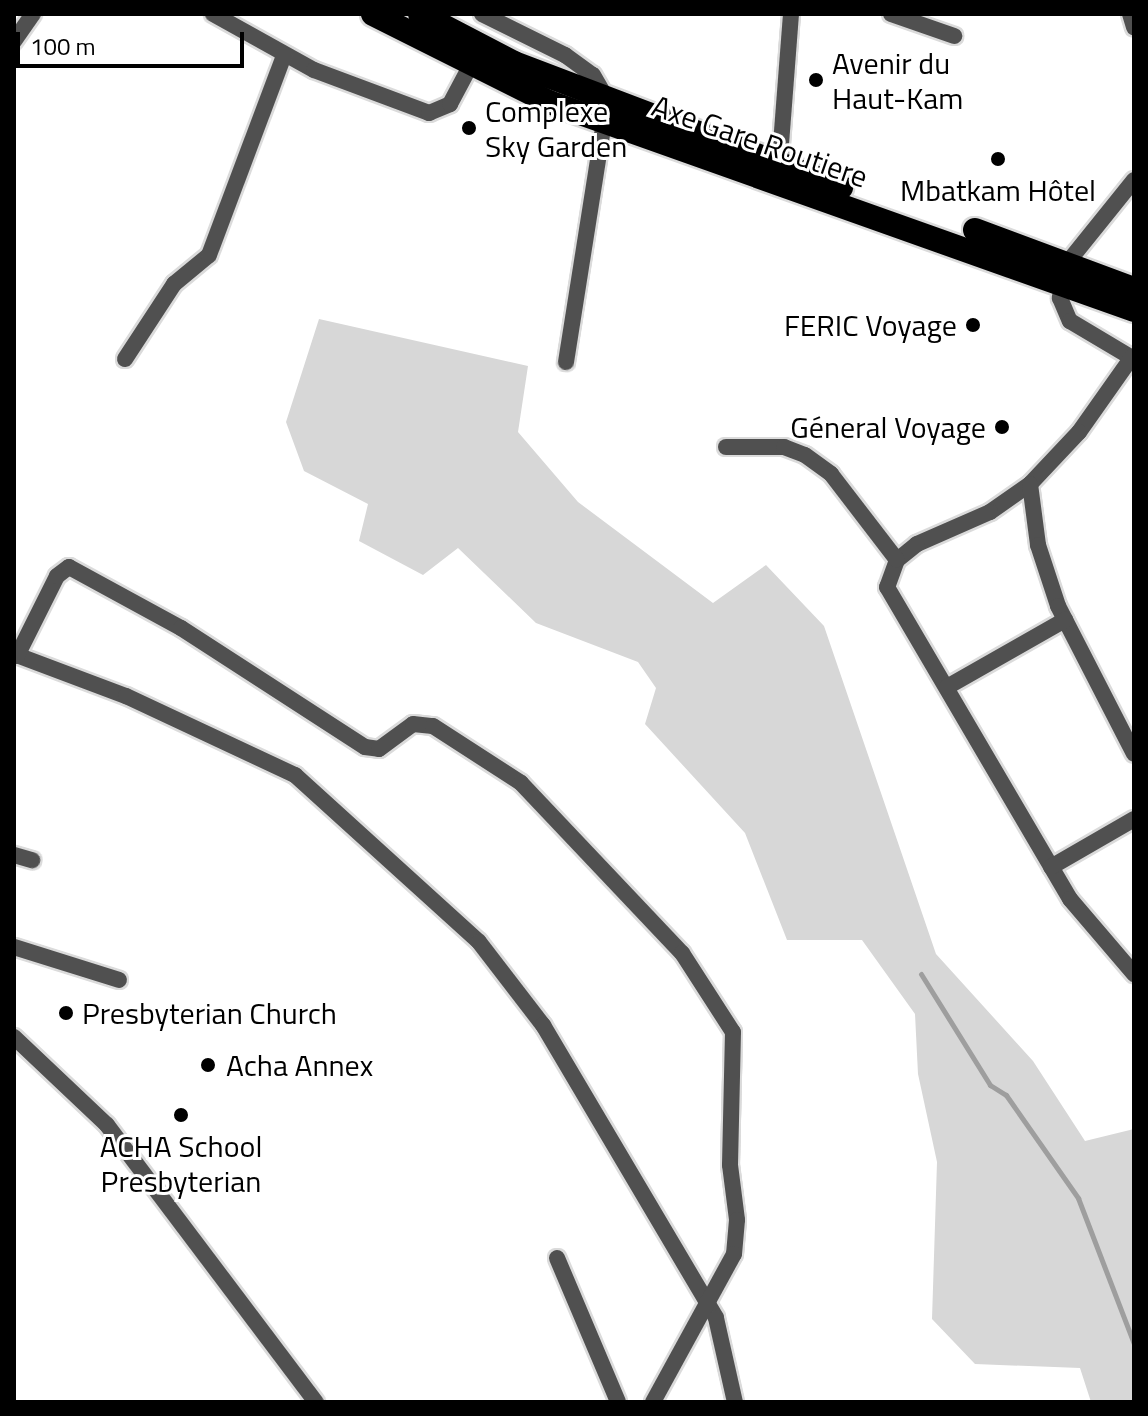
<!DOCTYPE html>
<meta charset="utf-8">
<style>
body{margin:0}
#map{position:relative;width:1148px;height:1416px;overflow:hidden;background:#fff;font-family:"Titillium Web",sans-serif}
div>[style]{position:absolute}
.green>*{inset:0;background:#d7d7d7}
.stream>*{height:5px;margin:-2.5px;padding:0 2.5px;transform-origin:2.5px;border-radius:2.5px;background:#9e9e9e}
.roads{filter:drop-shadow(2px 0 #dbdbdb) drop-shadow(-2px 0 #dbdbdb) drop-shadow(0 2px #dbdbdb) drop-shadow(0 -2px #dbdbdb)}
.street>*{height:16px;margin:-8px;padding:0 8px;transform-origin:8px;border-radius:8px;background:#505050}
.highway>*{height:24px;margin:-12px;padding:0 12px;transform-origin:12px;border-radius:12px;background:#000}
.dots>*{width:22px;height:22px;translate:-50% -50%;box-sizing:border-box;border:4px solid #fff;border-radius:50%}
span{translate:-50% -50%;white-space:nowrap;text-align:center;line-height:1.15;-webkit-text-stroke:6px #fff;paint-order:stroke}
.poi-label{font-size:30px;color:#000}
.left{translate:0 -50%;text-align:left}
.right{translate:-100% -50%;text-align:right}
.street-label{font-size:30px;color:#000}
.frame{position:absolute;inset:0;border:16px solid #000;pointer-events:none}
.scale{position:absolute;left:16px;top:32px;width:228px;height:36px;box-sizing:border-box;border:4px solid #000;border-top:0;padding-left:10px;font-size:24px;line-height:28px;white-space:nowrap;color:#000;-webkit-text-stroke:6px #fff;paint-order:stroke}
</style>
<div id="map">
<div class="green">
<i style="clip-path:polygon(319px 319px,528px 366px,518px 432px,578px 502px,713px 603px,766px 565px,824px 626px,936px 954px,1033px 1061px,1085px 1141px,1134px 1129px,1134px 1402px,1091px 1402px,1080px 1368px,975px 1364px,932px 1319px,937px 1162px,918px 1074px,915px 1014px,862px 940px,787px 940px,745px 833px,645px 724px,656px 688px,638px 662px,536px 623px,458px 548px,423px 575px,359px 541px,368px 504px,304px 471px,286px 422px)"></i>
</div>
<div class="stream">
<i style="left:921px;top:974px;width:131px;rotate:58.1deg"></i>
<i style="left:990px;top:1085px;width:19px;rotate:32deg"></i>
<i style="left:1006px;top:1095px;width:126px;rotate:55deg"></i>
<i style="left:1078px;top:1198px;width:156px;rotate:69deg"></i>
</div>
<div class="roads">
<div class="street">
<i style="left:213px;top:14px;width:115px;rotate:29deg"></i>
<i style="left:314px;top:70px;width:123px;rotate:20.5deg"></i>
<i style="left:429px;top:113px;width:23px;rotate:-23deg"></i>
<i style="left:450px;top:104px;width:55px;rotate:-62deg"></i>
<i style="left:482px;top:14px;width:93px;rotate:26.3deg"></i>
<i style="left:565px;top:55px;width:34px;rotate:36deg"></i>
<i style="left:593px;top:75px;width:28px;rotate:60deg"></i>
<i style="left:891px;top:14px;width:67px;rotate:19.2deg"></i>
<i style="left:1130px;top:14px;width:14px;rotate:73deg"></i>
<i style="left:14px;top:41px;width:33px;rotate:-55deg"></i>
<i style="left:779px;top:170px;width:156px;rotate:-85.6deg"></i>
<i style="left:1134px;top:180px;width:105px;rotate:128.8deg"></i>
<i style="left:1068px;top:262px;width:37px;rotate:103deg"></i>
<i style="left:1060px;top:298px;width:25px;rotate:67deg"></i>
<i style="left:1070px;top:321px;width:74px;rotate:30.7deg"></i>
<i style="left:1132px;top:357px;width:92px;rotate:125.2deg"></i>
<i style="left:1079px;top:432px;width:71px;rotate:133.3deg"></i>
<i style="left:1030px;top:484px;width:49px;rotate:145deg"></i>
<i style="left:990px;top:512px;width:80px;rotate:156.3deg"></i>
<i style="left:917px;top:544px;width:26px;rotate:141deg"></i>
<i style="left:897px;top:560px;width:29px;rotate:110deg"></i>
<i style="left:887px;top:587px;width:362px;rotate:59.6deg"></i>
<i style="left:1070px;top:899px;width:99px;rotate:49.5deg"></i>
<i style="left:125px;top:359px;width:90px;rotate:-56.8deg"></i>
<i style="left:174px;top:284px;width:45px;rotate:-39.6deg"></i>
<i style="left:209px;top:255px;width:214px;rotate:-69.4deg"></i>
<i style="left:566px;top:362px;width:244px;rotate:-81deg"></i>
<i style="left:726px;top:447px;width:58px"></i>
<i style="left:784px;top:447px;width:22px;rotate:21deg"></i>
<i style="left:805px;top:455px;width:32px;rotate:36deg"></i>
<i style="left:831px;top:474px;width:108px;rotate:52.5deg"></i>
<i style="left:1030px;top:484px;width:62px;rotate:82.5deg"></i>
<i style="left:1038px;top:545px;width:64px;rotate:71.8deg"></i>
<i style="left:1058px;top:606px;width:166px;rotate:62.8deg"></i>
<i style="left:14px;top:654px;width:120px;rotate:20.6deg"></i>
<i style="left:126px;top:696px;width:187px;rotate:25.1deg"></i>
<i style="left:295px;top:775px;width:248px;rotate:42.2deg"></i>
<i style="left:479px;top:942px;width:105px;rotate:52.4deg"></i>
<i style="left:543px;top:1025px;width:340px;rotate:59.4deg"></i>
<i style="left:716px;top:1318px;width:86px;rotate:77.3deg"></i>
<i style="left:17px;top:656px;width:89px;rotate:-63.4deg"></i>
<i style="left:57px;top:576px;width:15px;rotate:-37deg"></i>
<i style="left:69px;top:567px;width:128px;rotate:28.6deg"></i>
<i style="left:181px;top:628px;width:219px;rotate:32.9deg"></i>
<i style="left:365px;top:747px;width:14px;rotate:8deg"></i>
<i style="left:379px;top:749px;width:42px;rotate:-36.3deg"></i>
<i style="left:413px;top:724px;width:20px;rotate:6deg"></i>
<i style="left:433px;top:726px;width:105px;rotate:32.9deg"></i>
<i style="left:521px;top:783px;width:234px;rotate:46.6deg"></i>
<i style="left:682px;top:953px;width:94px;rotate:57.2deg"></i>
<i style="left:733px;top:1032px;width:133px;rotate:91.3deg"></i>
<i style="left:730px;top:1165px;width:55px;rotate:82.7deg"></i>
<i style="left:737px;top:1220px;width:34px;rotate:95deg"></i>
<i style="left:734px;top:1254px;width:169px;rotate:118.7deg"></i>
<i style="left:947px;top:687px;width:136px;rotate:-29.6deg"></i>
<i style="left:14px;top:855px;width:19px;rotate:16deg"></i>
<i style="left:1051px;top:867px;width:96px;rotate:-30deg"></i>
<i style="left:14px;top:947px;width:110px;rotate:17.4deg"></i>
<i style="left:14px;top:1037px;width:128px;rotate:43.4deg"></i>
<i style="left:107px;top:1125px;width:347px;rotate:53deg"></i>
<i style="left:557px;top:1258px;width:156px;rotate:67deg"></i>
</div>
<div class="highway">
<i style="left:373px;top:14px;width:197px;rotate:26.6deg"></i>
<i style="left:549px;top:102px;width:621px;rotate:19.57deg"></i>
<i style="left:420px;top:14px;width:106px;rotate:27.5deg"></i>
<i style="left:514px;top:63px;width:350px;rotate:20.8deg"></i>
<i style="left:975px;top:230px;width:170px;rotate:20.4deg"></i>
</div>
</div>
<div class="dots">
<i style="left:816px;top:80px;background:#000"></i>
<i style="left:469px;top:128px;background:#000"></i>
<i style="left:998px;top:159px;background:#000"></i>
<i style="left:973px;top:325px;background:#000"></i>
<i style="left:1002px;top:427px;background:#000"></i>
<i style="left:66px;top:1013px;background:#000"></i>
<i style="left:208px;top:1065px;background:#000"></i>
<i style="left:181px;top:1115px;background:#000"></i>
</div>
<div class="poi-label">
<span class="left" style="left:832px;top:80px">Avenir du<br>Haut-Kam</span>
<span class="left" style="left:485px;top:128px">Complexe<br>Sky Garden</span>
<span style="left:998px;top:190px">Mbatkam Hôtel</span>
<span class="right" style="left:957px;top:325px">FERIC Voyage</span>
<span class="right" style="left:986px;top:427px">Géneral Voyage</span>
<span class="left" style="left:82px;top:1013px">Presbyterian Church</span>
<span class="left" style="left:226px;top:1065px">Acha Annex</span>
<span style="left:181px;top:1163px">ACHA School<br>Presbyterian</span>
</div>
<div class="street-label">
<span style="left:760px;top:141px;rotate:19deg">Axe Gare Routiere</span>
</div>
<div class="frame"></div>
<div class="scale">100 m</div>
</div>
